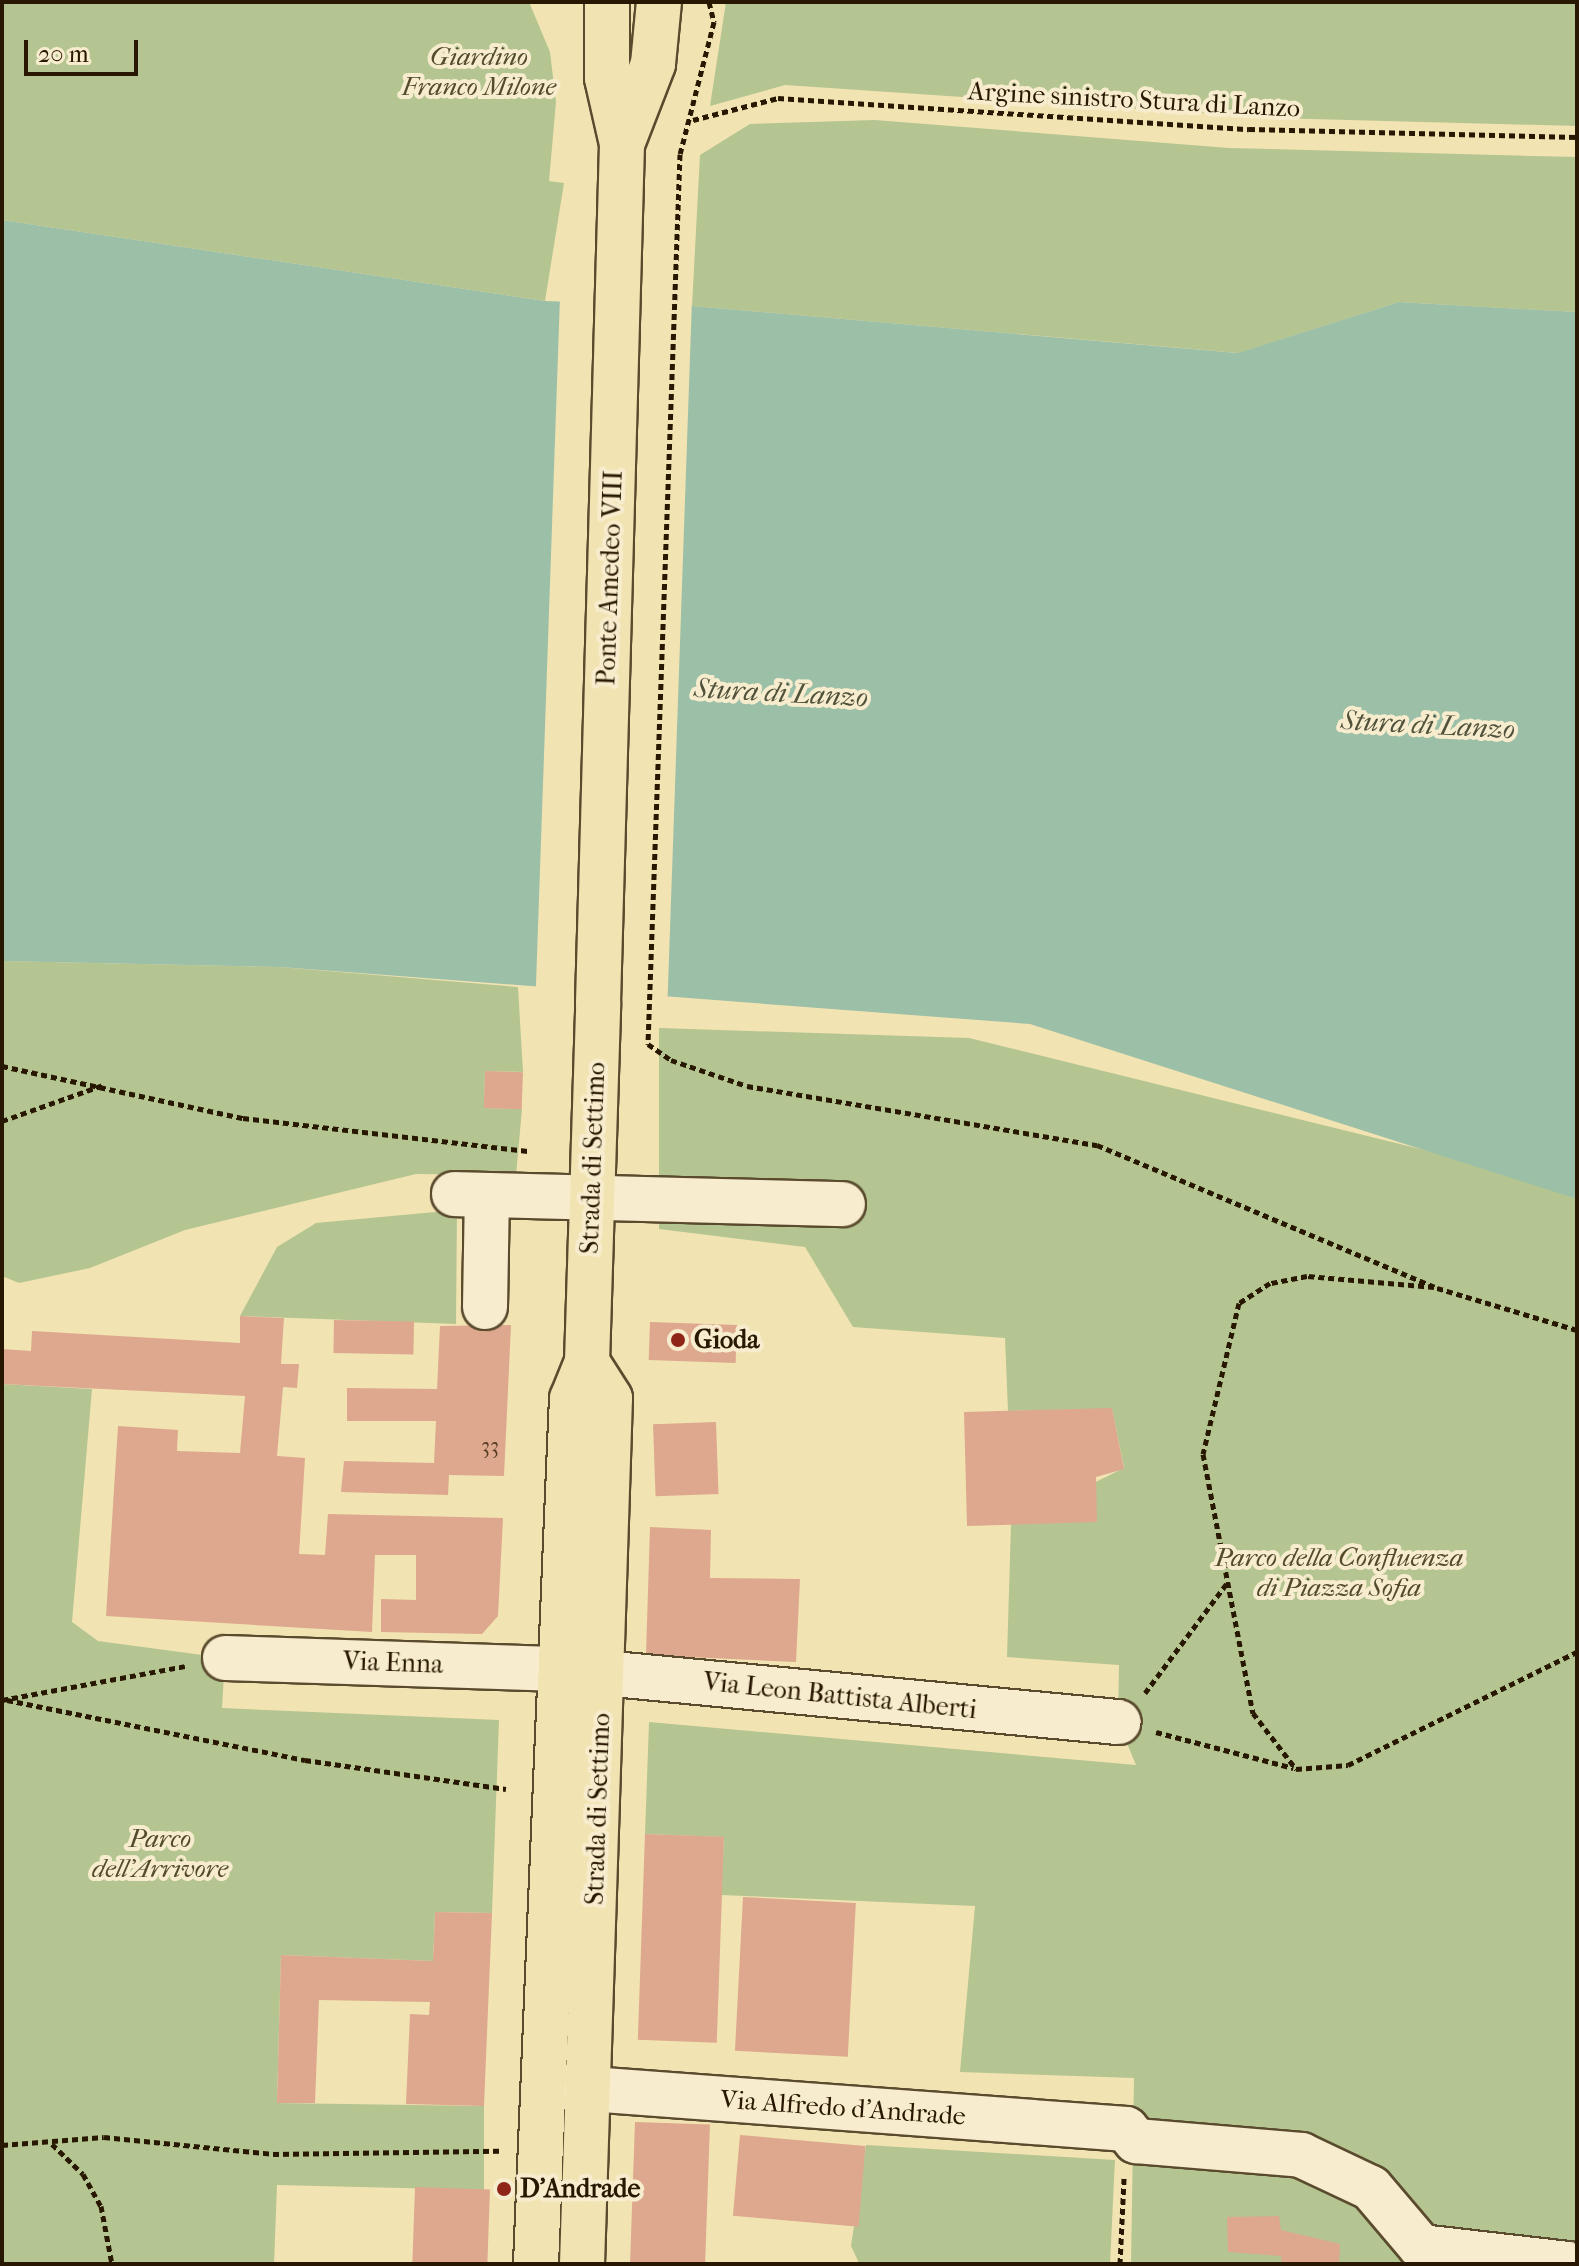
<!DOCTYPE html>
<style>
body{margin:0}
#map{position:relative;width:1579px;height:2266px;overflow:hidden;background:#f2e3b3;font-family:"IM FELL French Canon",serif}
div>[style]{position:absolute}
.green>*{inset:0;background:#b4c591}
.water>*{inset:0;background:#9cbfa7}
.pier>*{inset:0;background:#f2e3b3;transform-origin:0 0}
.building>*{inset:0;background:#dda88d;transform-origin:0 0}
.path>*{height:5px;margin-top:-2.5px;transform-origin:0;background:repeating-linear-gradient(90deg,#291801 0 6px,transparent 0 10px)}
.roads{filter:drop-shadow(2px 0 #5b4b2e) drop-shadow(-2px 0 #5b4b2e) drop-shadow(0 2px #5b4b2e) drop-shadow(0 -2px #5b4b2e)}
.minor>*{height:44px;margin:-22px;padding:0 22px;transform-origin:22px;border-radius:22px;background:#f7edce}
.major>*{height:44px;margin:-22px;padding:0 22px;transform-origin:22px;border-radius:22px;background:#f2e3b3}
.dots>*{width:22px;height:22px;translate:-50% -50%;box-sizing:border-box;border:4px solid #f7edce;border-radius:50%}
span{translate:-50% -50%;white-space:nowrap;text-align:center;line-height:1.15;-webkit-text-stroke:8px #f7edce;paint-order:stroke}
.number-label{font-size:22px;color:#563c24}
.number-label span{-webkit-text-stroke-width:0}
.park-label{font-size:26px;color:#534c2c;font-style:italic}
.street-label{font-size:26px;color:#291801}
.poi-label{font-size:26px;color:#291801;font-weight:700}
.left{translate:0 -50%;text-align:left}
.water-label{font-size:28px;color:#51523b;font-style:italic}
.frame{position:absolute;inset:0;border:4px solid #291801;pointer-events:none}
.scale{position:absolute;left:24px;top:40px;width:114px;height:36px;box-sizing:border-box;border:4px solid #291801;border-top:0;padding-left:10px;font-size:24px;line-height:28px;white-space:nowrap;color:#291801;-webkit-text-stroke:6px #f7edce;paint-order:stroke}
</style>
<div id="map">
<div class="green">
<i style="clip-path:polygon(2px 2px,529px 2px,550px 52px,556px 102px,549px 181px,564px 183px,545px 301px,2px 220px)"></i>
<i style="clip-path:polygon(726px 2px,1577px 2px,1577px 126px,1274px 118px,785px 85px,710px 106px)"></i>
<i style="clip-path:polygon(875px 120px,1229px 148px,1577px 157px,1577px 312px,1399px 302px,1239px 353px,692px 306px,700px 155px,750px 124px)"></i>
<i style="clip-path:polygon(2px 961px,280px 967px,518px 987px,523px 1072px,485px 1071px,484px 1108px,522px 1109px,516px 1175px,416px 1174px,185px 1230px,90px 1268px,19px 1283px,2px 1276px)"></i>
<i style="clip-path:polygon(659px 1028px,969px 1038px,1469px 1161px,1577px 1199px,1577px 2264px,1131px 2264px,1134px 2078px,960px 2072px,975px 1906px,721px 1895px,724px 1837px,645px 1834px,649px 1722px,1136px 1765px,1118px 1722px,1119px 1665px,1007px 1657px,1011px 1524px,1124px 1468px,1112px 1409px,1008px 1411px,1005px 1338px,853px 1327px,805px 1247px,659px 1229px)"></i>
<i style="clip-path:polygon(457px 1210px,456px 1324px,240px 1316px,277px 1247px,316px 1223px)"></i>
<i style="clip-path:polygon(2px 1384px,92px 1389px,72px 1622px,98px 1641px,225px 1658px,222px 1708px,499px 1720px,492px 1913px,435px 1912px,433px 1961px,281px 1955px,277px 2103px,484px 2106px,484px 2190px,277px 2185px,274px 2264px,2px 2264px)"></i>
<i style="clip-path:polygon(866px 2145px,1115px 2160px,1110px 2264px,859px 2263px,851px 2246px)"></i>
</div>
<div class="water">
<i style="clip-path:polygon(2px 220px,545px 301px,692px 306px,1238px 353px,1399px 302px,1577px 312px,1577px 1199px,1030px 1024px,280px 967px,2px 961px)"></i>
</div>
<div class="pier">
<i style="left:560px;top:297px;width:132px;height:696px;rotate:2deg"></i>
</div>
<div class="building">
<i style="left:485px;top:1071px;width:38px;height:37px;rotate:2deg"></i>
<i style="clip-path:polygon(240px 1316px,284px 1318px,281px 1364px,299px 1364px,297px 1388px,283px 1387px,277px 1456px,305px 1458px,299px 1554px,325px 1555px,328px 1514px,503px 1518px,498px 1616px,482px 1634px,381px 1632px,381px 1599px,416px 1600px,416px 1555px,375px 1555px,372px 1632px,106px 1616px,118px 1426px,178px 1430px,177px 1451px,240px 1453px,245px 1396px,2px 1384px,2px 1349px,31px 1351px,32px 1331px,240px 1343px)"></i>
<i style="left:334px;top:1320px;width:80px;height:33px;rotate:1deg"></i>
<i style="left:650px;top:1322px;width:87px;height:38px;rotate:2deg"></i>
<i style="clip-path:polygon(511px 1325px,504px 1476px,449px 1475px,448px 1495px,341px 1492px,344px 1461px,434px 1463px,436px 1421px,347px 1421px,347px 1388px,437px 1389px,440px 1326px)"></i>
<i style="clip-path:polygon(1112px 1408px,1124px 1469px,1096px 1477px,1097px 1522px,967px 1526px,964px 1412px)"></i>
<i style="left:716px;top:1422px;width:72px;height:63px;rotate:88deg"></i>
<i style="clip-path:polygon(650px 1527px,711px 1530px,710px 1578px,800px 1579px,796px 1662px,646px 1655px)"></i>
<i style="left:645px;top:1834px;width:79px;height:206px;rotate:2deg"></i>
<i style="left:743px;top:1897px;width:113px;height:154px;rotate:3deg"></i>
<i style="clip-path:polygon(435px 1912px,492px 1913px,484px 2106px,406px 2104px,410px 2014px,429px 2015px,430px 2002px,319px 2000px,315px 2103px,277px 2103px,281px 1955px,433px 1961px)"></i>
<i style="left:635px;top:2122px;width:75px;height:142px;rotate:2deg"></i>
<i style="left:740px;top:2135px;width:126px;height:81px;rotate:5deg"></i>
<i style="left:415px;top:2187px;width:75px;height:77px;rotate:2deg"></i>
<i style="clip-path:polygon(1279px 2216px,1281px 2230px,1340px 2244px,1339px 2264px,1282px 2264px,1281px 2256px,1228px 2252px,1227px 2217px)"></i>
</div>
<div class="path">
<i style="left:709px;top:2px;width:21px;rotate:76deg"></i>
<i style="left:714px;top:22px;width:136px;rotate:104.4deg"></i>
<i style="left:680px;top:154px;width:891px;rotate:92.06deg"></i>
<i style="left:648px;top:1044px;width:28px;rotate:35deg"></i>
<i style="left:671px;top:1060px;width:80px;rotate:18.9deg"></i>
<i style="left:747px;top:1086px;width:355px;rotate:9.6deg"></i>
<i style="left:1097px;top:1145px;width:366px;rotate:22.8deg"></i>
<i style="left:693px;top:120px;width:88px;rotate:-14.5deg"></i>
<i style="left:778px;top:98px;width:472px;rotate:3.8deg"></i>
<i style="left:1249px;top:129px;width:328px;rotate:1.4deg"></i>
<i style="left:2px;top:1066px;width:247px;rotate:12.2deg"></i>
<i style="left:243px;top:1118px;width:289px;rotate:6.6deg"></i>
<i style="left:2px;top:1121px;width:107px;rotate:-19.6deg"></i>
<i style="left:1577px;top:1330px;width:149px;rotate:-163.3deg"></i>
<i style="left:1434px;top:1287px;width:127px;rotate:-175deg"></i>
<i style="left:1307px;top:1276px;width:38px;rotate:169deg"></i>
<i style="left:1270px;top:1283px;width:37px;rotate:147deg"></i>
<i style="left:1239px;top:1303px;width:155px;rotate:103.4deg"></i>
<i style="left:1203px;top:1454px;width:264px;rotate:79.1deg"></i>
<i style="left:1253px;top:1713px;width:71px;rotate:52.5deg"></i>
<i style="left:1296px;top:1769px;width:52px;rotate:-4.4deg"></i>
<i style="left:1348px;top:1765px;width:255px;rotate:-26.3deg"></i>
<i style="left:1145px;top:1693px;width:137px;rotate:-53.3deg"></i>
<i style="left:2px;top:1700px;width:186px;rotate:-10.5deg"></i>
<i style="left:7px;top:1700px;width:304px;rotate:11.4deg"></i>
<i style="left:305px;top:1760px;width:203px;rotate:8.2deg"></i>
<i style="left:1156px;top:1732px;width:142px;rotate:14.7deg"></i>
<i style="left:52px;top:2144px;width:43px;rotate:44.1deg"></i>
<i style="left:83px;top:2174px;width:37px;rotate:61deg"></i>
<i style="left:101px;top:2206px;width:59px;rotate:79.3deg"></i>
<i style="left:2px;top:2145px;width:102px;rotate:-4.5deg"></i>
<i style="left:104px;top:2137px;width:170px;rotate:5.7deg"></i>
<i style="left:273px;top:2154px;width:226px;rotate:-0.8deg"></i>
<i style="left:1120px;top:2264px;width:86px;rotate:-87.3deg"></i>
</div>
<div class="roads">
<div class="minor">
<i style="left:454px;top:1194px;width:389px;rotate:1.5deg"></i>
<i style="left:485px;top:1307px;width:112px;rotate:-89deg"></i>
<i style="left:225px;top:1658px;width:336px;rotate:1.9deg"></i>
<i style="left:561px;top:1669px;width:560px;rotate:5.44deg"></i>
<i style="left:550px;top:2086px;width:578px;rotate:4.27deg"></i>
<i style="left:1126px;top:2129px;width:16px;rotate:50deg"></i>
<i style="left:1136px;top:2141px;width:166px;rotate:4.8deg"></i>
<i style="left:1301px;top:2155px;width:77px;rotate:25.2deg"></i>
<i style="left:1371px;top:2188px;width:77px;rotate:49.7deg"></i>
<i style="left:1421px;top:2247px;width:148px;rotate:6.6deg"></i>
</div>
<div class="major">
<i style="left:622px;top:144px;width:86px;rotate:-68.8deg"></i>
<i style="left:653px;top:64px;width:62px;rotate:-84.5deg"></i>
<i style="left:536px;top:2264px;width:866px;rotate:-87.62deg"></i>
<i style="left:572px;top:1399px;width:40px;rotate:-68deg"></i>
<i style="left:587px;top:1362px;width:359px;rotate:-88.2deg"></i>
<i style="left:598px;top:1003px;width:859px;rotate:-88.4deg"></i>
<i style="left:622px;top:144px;width:68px;rotate:-102.8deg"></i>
<i style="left:607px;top:78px;width:76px;rotate:-90deg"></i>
<i style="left:582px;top:2264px;width:866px;rotate:-88.15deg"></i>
<i style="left:610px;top:1398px;width:43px;rotate:-122.6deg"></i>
</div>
</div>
<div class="dots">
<i style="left:678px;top:1340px;background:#8f2418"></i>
<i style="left:504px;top:2189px;background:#8f2418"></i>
</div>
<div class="number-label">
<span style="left:490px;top:1447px">33</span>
</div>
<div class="park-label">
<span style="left:479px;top:72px">Giardino<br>Franco Milone</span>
<span style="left:1339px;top:1573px">Parco della Confluenza<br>di Piazza Sofia</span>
<span style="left:160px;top:1854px">Parco<br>dell'Arrivore</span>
</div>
<div class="street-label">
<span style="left:1134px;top:100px;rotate:3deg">Argine sinistro Stura di Lanzo</span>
<span style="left:610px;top:578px;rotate:-88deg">Ponte Amedeo VIII</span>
<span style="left:593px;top:1158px;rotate:-88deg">Strada di Settimo</span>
<span style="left:393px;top:1663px;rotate:2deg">Via Enna</span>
<span style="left:840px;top:1696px;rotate:6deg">Via Leon Battista Alberti</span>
<span style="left:598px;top:1809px;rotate:-88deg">Strada di Settimo</span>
<span style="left:843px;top:2108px;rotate:4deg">Via Alfredo d'Andrade</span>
</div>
<div class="poi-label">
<span class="left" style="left:694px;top:1340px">Gioda</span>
<span class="left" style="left:520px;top:2189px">D'Andrade</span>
</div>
<div class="water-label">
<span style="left:781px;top:693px;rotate:3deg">Stura di Lanzo</span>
<span style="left:1428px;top:725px;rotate:3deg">Stura di Lanzo</span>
</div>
<div class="frame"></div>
<div class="scale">20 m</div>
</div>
